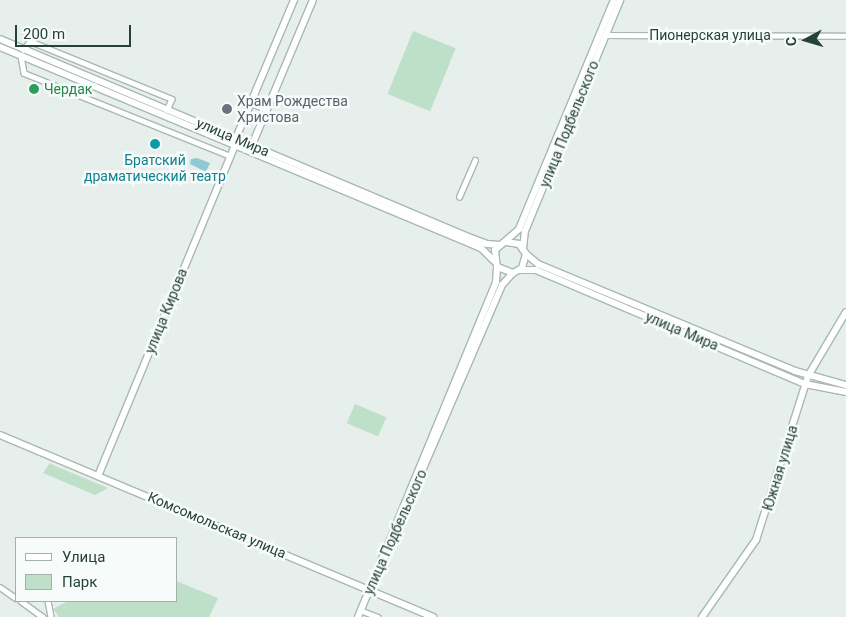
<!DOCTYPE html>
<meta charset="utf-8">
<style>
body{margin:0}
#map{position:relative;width:846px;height:617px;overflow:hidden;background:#e6efeb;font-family:Roboto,sans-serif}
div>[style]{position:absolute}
.green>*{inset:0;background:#bfe0c8;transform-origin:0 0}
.water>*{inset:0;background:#8ec9d4}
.roads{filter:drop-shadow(1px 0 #a8b8b2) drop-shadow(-1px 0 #a8b8b2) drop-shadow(0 1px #a8b8b2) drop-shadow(0 -1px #a8b8b2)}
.street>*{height:4.5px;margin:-2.25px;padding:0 2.25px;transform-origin:2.25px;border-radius:2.25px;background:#fff}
.secondary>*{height:6px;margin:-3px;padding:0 3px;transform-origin:3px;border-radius:3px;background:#fff}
.dots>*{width:14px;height:14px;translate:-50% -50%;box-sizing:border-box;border:2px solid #f7fbf9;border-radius:50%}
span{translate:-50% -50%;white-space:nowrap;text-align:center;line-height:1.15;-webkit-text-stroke:5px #f7fbf9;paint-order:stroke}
.street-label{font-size:14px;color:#24423a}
.leisure-label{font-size:14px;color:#27864d}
.left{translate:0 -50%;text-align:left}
.worship-label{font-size:14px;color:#5b616d}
.culture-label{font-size:14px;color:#0d838f}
.legend{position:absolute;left:15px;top:537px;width:162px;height:65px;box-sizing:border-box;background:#f7fbf9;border:1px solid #a3b1ad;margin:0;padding:6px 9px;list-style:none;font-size:15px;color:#24423a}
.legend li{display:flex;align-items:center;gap:10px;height:25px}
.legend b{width:25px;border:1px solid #a3b1ad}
.north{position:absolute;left:781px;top:15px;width:50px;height:50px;-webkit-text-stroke:4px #f7fbf9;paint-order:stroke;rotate:264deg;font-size:14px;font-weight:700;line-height:20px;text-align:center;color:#24423a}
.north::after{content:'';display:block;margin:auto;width:18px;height:22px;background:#24423a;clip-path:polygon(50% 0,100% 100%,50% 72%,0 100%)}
.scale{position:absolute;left:15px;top:25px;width:116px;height:22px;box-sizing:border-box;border:2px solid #24423a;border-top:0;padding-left:6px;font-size:15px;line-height:18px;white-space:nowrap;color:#24423a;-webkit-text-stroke:4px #f7fbf9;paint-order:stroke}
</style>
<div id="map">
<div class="green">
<i style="left:413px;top:31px;width:46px;height:68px;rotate:22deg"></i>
<i style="left:355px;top:404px;width:34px;height:21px;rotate:23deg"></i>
<i style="clip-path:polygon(50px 463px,53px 465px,108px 488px,95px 495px,43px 473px)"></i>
<i style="clip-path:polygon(176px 581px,218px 598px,209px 617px,59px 617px,53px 609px,68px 601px,176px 601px)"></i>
</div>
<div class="water">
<i style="clip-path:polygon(197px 158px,210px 163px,206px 172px,190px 164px,191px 159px)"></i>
</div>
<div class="roads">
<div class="street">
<i style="left:605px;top:35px;width:241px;rotate:0.2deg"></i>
<i style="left:23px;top:50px;width:11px;rotate:-52deg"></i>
<i style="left:30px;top:41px;width:153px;rotate:22.2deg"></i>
<i style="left:172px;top:99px;width:12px;rotate:114deg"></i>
<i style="left:21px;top:56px;width:17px;rotate:80deg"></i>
<i style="left:24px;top:73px;width:222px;rotate:21.9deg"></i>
<i style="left:459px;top:197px;width:40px;rotate:-66.6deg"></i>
<i style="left:0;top:587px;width:19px;rotate:35deg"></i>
<i style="left:21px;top:601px;width:27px;rotate:36deg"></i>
<i style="left:48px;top:601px;width:16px;rotate:79deg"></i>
<i style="left:360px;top:610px;width:19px;rotate:21deg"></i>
</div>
<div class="secondary">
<i style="left:0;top:39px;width:506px;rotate:22.92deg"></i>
<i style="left:466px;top:236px;width:22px;rotate:21deg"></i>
<i style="left:487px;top:244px;width:13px;rotate:4deg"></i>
<i style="left:0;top:47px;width:521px;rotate:22.68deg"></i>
<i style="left:481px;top:248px;width:18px;rotate:45deg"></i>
<i style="left:251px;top:103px;width:17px;rotate:21deg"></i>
<i style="left:236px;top:138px;width:150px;rotate:-67.2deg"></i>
<i style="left:252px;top:145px;width:157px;rotate:-67.2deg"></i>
<i style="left:506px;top:242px;width:13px;rotate:9deg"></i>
<i style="left:519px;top:244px;width:12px;rotate:55deg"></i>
<i style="left:526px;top:254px;width:15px;rotate:106deg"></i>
<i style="left:522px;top:268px;width:10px;rotate:151deg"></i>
<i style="left:513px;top:273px;width:17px;rotate:-159deg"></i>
<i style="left:497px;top:267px;width:17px;rotate:-97deg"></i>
<i style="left:495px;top:250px;width:32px;rotate:-41deg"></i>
<i style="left:519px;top:229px;width:248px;rotate:-67.5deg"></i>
<i style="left:523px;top:249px;width:18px;rotate:-84deg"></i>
<i style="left:525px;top:231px;width:250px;rotate:-67.6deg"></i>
<i style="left:526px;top:254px;width:16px;rotate:40deg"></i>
<i style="left:538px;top:264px;width:278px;rotate:22.6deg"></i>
<i style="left:795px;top:371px;width:53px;rotate:15.4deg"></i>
<i style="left:520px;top:270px;width:16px"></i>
<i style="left:536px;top:270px;width:292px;rotate:23deg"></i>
<i style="left:805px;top:384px;width:42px;rotate:11deg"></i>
<i style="left:0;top:435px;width:470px;rotate:22.8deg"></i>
<i style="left:98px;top:476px;width:357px;rotate:-67.5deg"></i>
<i style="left:369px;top:594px;width:336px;rotate:-66.7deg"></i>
<i style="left:502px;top:285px;width:15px;rotate:-48deg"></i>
<i style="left:358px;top:617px;width:362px;rotate:-67.6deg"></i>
<i style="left:496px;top:282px;width:15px;rotate:-86deg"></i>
<i style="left:702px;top:617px;width:94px;rotate:-55deg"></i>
<i style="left:756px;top:540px;width:172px;rotate:-72.4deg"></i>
<i style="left:808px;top:376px;width:74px;rotate:-59.3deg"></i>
</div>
</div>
<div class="dots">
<i style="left:34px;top:89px;background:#2e9e5b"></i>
<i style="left:227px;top:109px;background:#6b7280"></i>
<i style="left:155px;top:144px;background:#0f9aa8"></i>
</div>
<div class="street-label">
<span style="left:710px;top:35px">Пионерская улица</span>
<span style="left:569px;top:124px;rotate:-68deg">улица Подбельского</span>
<span style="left:233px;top:137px;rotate:23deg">улица Мира</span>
<span style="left:166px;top:311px;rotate:-68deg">улица Кирова</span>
<span style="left:682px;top:331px;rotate:23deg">улица Мира</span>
<span style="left:780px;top:468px;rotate:-73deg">Южная улица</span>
<span style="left:217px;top:525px;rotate:23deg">Комсомольская улица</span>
<span style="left:395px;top:532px;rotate:-66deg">улица Подбельского</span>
</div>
<div class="leisure-label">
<span class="left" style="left:44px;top:89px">Чердак</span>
</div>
<div class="worship-label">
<span class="left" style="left:237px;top:109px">Храм Рождества<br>Христова</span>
</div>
<div class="culture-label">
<span style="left:155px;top:168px">Братский<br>драматический театр</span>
</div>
<ul class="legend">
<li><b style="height:6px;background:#fff"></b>Улица</li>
<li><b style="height:14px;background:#bfe0c8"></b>Парк</li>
</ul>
<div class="north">С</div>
<div class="scale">200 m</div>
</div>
